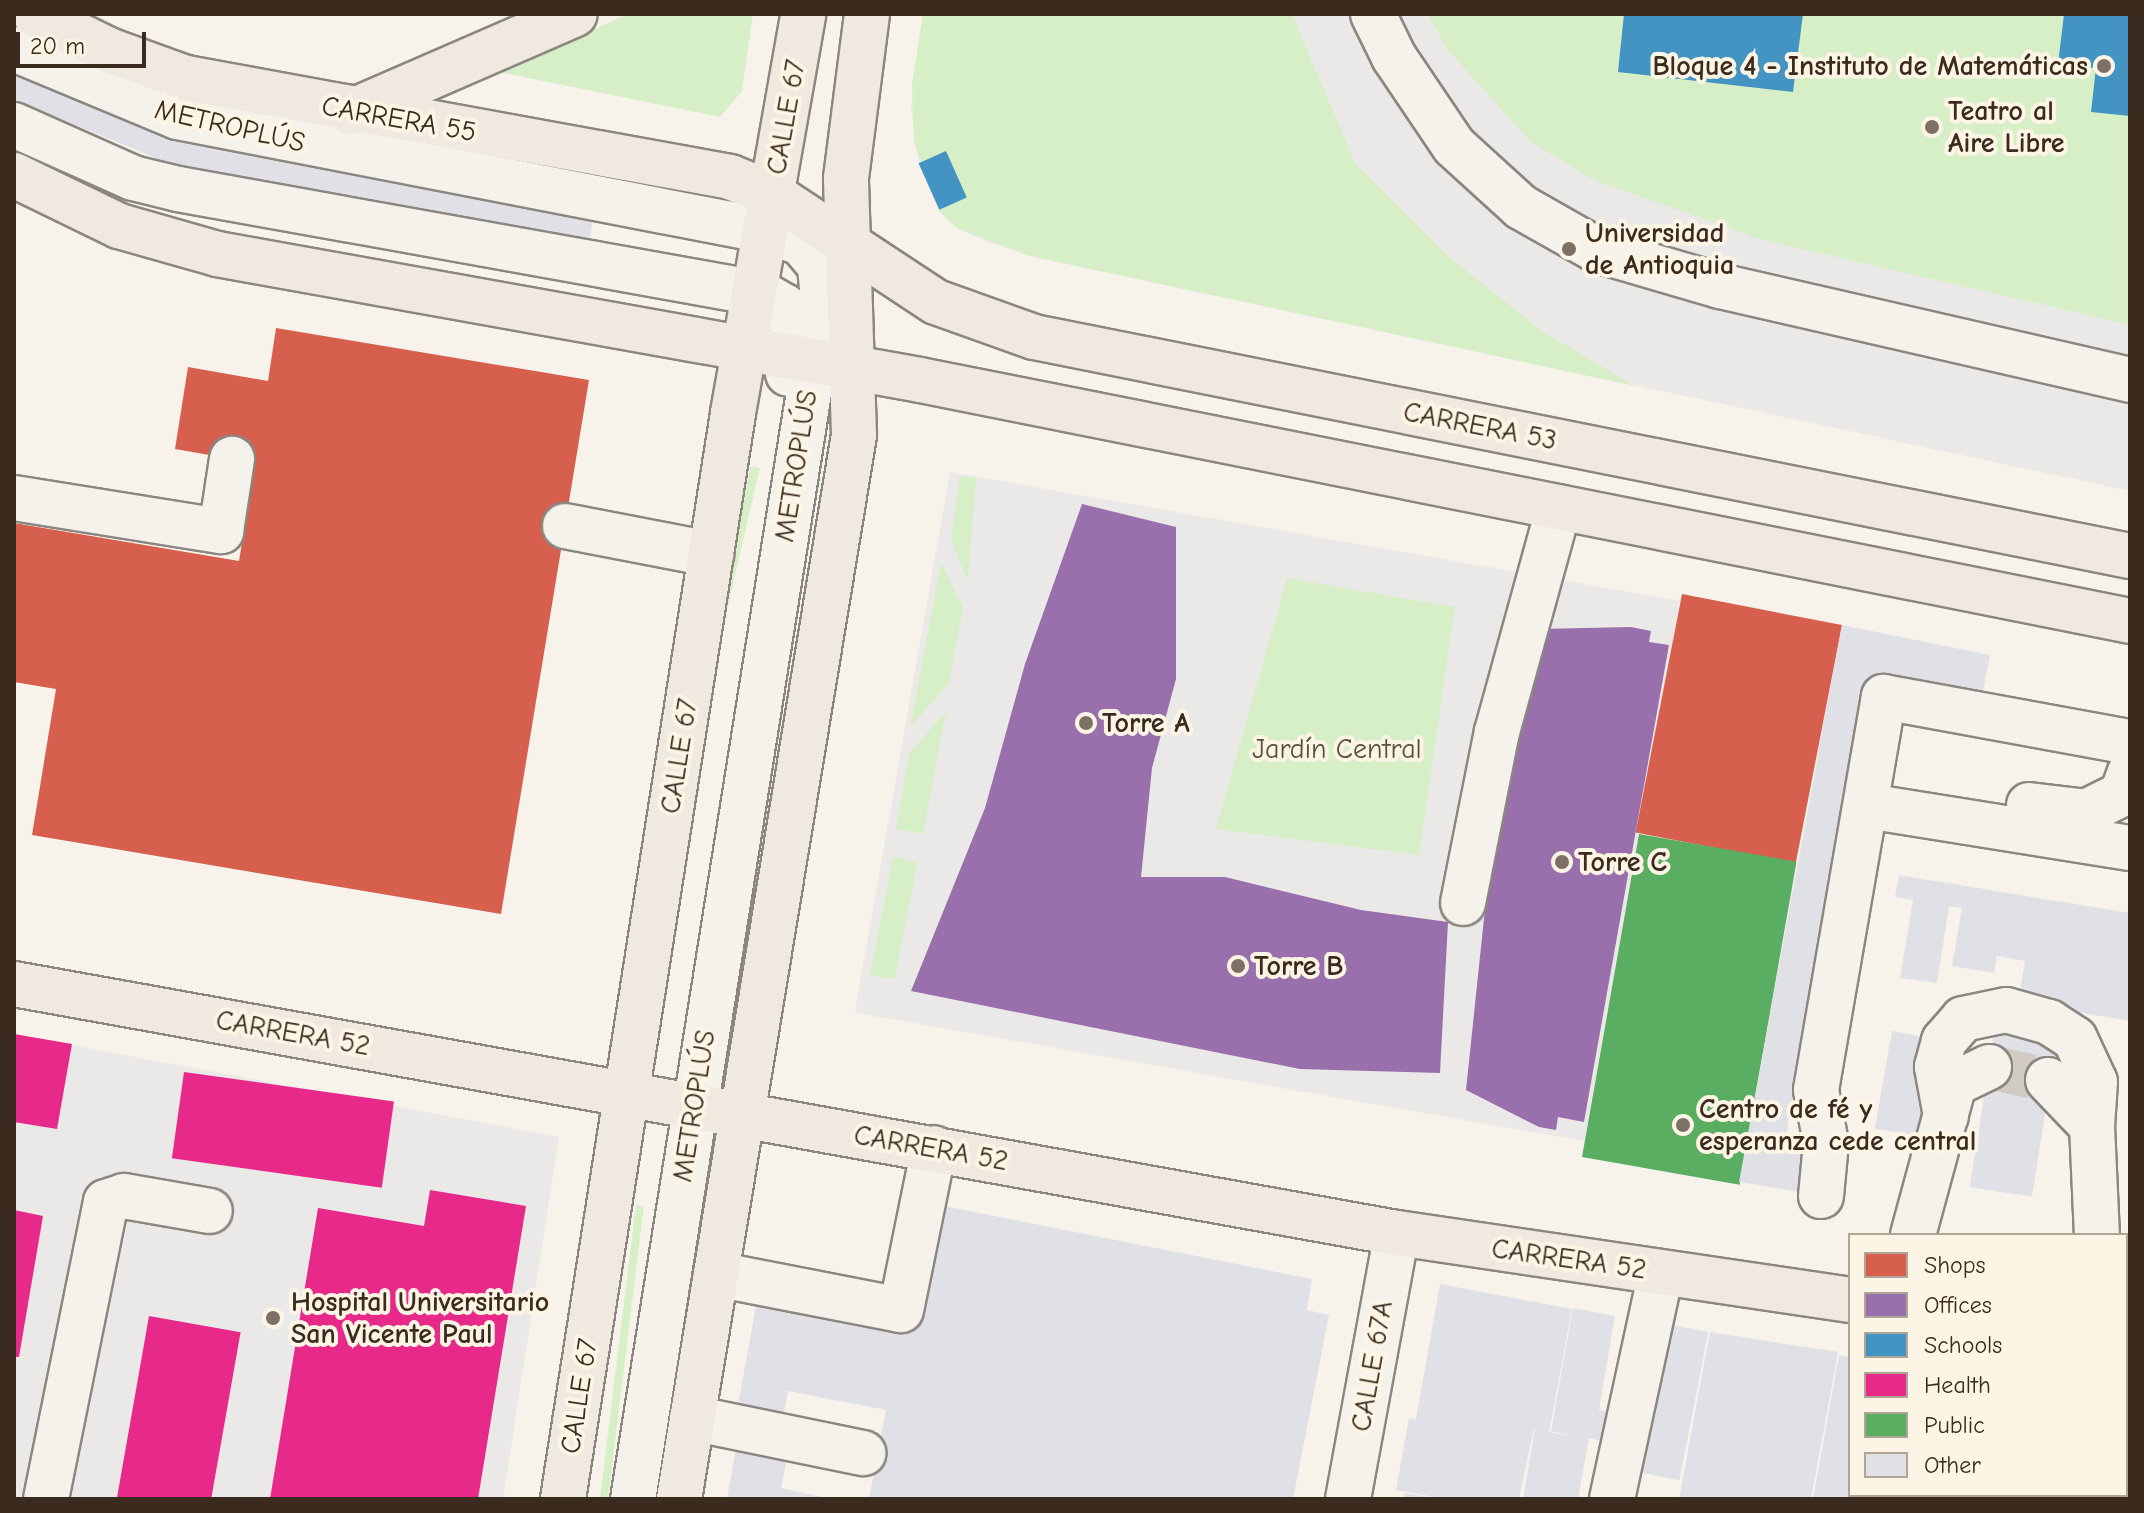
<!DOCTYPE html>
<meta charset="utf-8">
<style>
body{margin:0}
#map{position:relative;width:2144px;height:1513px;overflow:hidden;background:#f7f3ea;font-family:"Comic Neue",sans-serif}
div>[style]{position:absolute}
.built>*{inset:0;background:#ebe9e7;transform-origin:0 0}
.green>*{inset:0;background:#d7efc6;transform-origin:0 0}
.shops>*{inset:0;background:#d6604d;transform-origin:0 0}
.offices>*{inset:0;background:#9970ab}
.schools>*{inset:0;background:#4393c3;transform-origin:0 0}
.health>*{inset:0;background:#e7298a;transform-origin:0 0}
.public>*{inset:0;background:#5aae61;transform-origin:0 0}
.building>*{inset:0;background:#e0e1e7;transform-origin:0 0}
.minor-tunnel>*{height:44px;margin-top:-22px;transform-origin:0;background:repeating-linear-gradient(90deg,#d1cbc1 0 44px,transparent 0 66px)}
.roads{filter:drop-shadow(2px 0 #8b867f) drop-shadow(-2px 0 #8b867f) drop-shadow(0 2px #8b867f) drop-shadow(0 -2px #8b867f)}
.minor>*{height:44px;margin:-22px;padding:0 22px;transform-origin:22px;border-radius:22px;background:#f5f2ec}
.major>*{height:44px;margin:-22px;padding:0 22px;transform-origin:22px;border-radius:22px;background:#efe9df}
.dots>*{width:22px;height:22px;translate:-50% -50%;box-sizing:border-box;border:4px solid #fcf5e5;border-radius:50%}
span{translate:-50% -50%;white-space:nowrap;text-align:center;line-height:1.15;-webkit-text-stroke:8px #fcf5e5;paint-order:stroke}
.poi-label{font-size:28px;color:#3b2a1e;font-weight:700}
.right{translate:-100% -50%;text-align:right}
.left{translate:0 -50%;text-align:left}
.street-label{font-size:28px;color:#3b2a1e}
.park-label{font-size:28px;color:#55513a}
.frame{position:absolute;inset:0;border:16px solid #3b2a1e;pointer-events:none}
.legend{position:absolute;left:1848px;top:1233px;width:280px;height:264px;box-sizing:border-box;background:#fcf5e5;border:2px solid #afa495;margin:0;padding:10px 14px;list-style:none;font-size:24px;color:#3b2a1e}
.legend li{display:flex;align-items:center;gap:16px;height:40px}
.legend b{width:40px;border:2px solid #afa495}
.scale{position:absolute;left:16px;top:32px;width:130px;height:36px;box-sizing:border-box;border:4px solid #3b2a1e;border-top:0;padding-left:10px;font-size:24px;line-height:28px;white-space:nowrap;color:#3b2a1e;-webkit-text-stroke:6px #fcf5e5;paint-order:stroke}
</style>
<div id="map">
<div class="built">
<i style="clip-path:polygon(923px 14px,2130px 14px,2130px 491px,1030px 256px,985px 241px,957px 228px,939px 211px,919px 164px,911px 110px)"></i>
<i style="left:950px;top:472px;width:741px;height:549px;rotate:10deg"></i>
<i style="clip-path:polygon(14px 1034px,559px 1137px,503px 1499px,14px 1499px)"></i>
</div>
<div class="green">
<i style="clip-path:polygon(628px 14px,753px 14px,742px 91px,720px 117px,499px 72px)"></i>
<i style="clip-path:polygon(923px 14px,1292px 14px,1355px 163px,1448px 256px,1542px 331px,1635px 386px,1030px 256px,957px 228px,939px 211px,914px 141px,912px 83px)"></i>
<i style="clip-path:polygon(1428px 14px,2130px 14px,2130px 325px,1763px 240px,1594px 180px,1531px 142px,1447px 49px)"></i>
<i style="left:751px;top:466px;width:9px;height:543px;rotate:13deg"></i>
<i style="left:811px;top:476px;width:10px;height:543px;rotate:11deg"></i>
<i style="clip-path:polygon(960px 476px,976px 478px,968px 581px,951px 540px)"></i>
<i style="clip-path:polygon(941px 562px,963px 608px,949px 683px,910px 727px)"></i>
<i style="clip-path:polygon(1287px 578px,1455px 607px,1419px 855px,1216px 829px)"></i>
<i style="clip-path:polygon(946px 711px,923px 834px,896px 829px,909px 754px)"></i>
<i style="left:893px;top:857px;width:25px;height:120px;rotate:11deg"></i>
<i style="left:636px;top:1205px;width:8px;height:298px;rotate:7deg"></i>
<i style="left:697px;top:1213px;width:9px;height:290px;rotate:6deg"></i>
</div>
<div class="shops">
<i style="clip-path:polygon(276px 328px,589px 380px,501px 914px,32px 835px,56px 689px,14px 682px,14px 523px,239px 561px,255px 463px,175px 449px,188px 367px,268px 381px)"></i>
<i style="left:1682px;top:594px;width:163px;height:243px;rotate:11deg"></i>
<i style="clip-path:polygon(1880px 1495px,1942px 1495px,1955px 1498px,1879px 1499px)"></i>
</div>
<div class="offices">
<i style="clip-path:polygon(1082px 504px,1176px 527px,1176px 679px,1152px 768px,1141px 877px,1225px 877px,1361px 910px,1448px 922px,1440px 1073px,1300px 1069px,911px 991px,985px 808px,1025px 664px)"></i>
<i style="clip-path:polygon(1631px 627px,1651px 631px,1649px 642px,1669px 645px,1584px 1122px,1558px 1117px,1556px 1130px,1539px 1127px,1466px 1090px,1487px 890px,1540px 629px)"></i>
</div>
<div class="schools">
<i style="clip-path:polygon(1624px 14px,1803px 14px,1793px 92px,1618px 72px)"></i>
<i style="clip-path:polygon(2064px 14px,2130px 14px,2130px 116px,2091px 112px,2096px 68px,2058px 64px)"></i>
<i style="left:946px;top:151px;width:51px;height:30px;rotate:66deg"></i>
</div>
<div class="health">
<i style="clip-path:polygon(14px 1034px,72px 1044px,57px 1129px,14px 1122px)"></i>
<i style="left:184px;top:1072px;width:212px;height:87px;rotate:8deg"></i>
<i style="clip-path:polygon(430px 1190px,526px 1206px,478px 1499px,270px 1499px,318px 1208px,424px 1226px)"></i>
<i style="clip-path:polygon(14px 1210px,43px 1216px,19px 1357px,14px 1357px)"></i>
<i style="left:149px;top:1316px;width:93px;height:186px;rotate:10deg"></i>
</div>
<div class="public">
<i style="left:1639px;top:834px;width:160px;height:328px;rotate:10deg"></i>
</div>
<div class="building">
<i style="clip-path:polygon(14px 70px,183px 139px,594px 213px,589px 243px,178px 167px,14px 100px)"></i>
<i style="clip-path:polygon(1842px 625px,1990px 655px,1982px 696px,1873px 675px,1789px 1117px,1786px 1140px,1813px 1145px,1805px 1193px,1739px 1182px)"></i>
<i style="clip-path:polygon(1899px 875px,2130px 913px,2130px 1021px,2018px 1002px,2025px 961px,1997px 956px,1994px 973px,1952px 966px,1962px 908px,1949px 906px,1937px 983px,1900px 978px,1913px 900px,1895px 897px)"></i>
<i style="left:1996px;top:1021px;width:63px;height:168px;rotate:9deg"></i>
<i style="left:1892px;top:1031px;width:47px;height:99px;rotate:10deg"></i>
<i style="clip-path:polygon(929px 1203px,1312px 1279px,1307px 1310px,1329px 1315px,1293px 1499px,869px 1499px,886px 1410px,788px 1391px,784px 1413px,738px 1405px,758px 1295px,906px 1324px)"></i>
<i style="clip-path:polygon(1440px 1284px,1572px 1309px,1549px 1432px,1576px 1437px,1551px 1431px,1573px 1308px,1615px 1316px,1599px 1410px,1608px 1412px,1603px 1441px,1589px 1438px,1578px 1499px,1523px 1499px,1535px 1429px,1534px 1428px,1519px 1499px,1445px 1499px,1396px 1490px,1409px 1418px,1416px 1419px)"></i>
<i style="left:1667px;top:1324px;width:42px;height:151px;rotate:11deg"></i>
<i style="clip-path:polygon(1710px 1332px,1838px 1352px,1811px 1499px,1679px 1499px)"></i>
<i style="clip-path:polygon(1839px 1355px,1850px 1357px,1850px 1495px,1879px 1495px,1879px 1499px,1813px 1499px)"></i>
<i style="clip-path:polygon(2126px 1403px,2130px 1499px,2104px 1499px,2126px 1495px)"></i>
<i style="clip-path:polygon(736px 1448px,787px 1458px,781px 1488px,832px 1499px,727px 1499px)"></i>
<i style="clip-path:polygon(1405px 1493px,1430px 1497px,1430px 1499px,1404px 1499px)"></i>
<i style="clip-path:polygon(1958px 1495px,2016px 1495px,2015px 1499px)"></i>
</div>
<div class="minor-tunnel">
<i style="left:1989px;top:1067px;width:60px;rotate:12.4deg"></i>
</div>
<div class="roads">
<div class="minor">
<i style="left:1373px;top:14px;width:48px;rotate:64deg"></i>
<i style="left:1394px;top:57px;width:107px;rotate:56deg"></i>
<i style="left:1454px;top:146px;width:91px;rotate:42.3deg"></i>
<i style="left:1521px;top:207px;width:87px;rotate:29.5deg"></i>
<i style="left:1597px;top:250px;width:128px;rotate:16.3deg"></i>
<i style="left:1720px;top:286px;width:421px;rotate:12.9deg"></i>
<i style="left:14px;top:49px;width:177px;rotate:22.6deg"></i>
<i style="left:177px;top:117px;width:600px;rotate:10.95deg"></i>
<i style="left:766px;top:231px;width:37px;rotate:19deg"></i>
<i style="left:801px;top:243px;width:30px;rotate:50deg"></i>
<i style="left:820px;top:266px;width:38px;rotate:85deg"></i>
<i style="left:823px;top:304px;width:1210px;rotate:99.03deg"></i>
<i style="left:14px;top:125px;width:130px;rotate:24deg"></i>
<i style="left:133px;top:178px;width:46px;rotate:13.7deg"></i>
<i style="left:178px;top:189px;width:594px;rotate:10.18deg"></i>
<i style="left:763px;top:294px;width:24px;rotate:30deg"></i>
<i style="left:784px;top:306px;width:23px;rotate:67deg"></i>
<i style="left:793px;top:327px;width:47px;rotate:96.1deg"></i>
<i style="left:14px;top:498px;width:210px;rotate:9.1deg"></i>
<i style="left:221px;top:531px;width:73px;rotate:-81.3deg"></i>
<i style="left:565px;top:526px;width:149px;rotate:10.9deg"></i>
<i style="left:2029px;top:805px;width:57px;rotate:7deg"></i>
<i style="left:2086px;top:812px;width:40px;rotate:-26.6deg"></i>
<i style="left:2122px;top:794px;width:23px;rotate:-70deg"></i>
<i style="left:1867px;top:806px;width:266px;rotate:9.1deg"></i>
<i style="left:1463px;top:903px;width:174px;rotate:-78.8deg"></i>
<i style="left:1497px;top:732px;width:233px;rotate:-74.6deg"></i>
<i style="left:2048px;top:1080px;width:64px;rotate:46.3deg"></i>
<i style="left:2092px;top:1126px;width:109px;rotate:87.4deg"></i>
<i style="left:1946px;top:1116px;width:50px;rotate:-100.4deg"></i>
<i style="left:1937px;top:1067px;width:27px;rotate:-75deg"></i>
<i style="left:1944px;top:1041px;width:29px;rotate:-49deg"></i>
<i style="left:1963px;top:1019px;width:44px;rotate:-11.8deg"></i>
<i style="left:2006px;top:1010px;width:45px;rotate:15.6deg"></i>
<i style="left:2049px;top:1022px;width:31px;rotate:33deg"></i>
<i style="left:2075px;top:1039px;width:47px;rotate:65.1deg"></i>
<i style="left:2095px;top:1082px;width:44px;rotate:93.9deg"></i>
<i style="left:1821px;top:1196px;width:53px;rotate:-84.6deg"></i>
<i style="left:1826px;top:1143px;width:54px;rotate:-100.7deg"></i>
<i style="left:1816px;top:1090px;width:399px;rotate:-80.2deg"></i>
<i style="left:1884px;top:697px;width:250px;rotate:10.4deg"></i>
<i style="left:1913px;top:1235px;width:156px;rotate:-74.8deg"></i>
<i style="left:1954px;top:1084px;width:39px;rotate:-26deg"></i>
<i style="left:716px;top:1274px;width:188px;rotate:11deg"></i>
<i style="left:901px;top:1310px;width:165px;rotate:-78.5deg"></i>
<i style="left:692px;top:1418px;width:175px;rotate:11.6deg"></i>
<i style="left:46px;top:1499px;width:303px;rotate:-78.6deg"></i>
<i style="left:106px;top:1202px;width:19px;rotate:-18deg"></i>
<i style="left:124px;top:1196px;width:87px;rotate:9.9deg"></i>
<i style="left:1348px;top:1499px;width:270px;rotate:-79.6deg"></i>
<i style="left:1612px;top:1499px;width:232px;rotate:-77.8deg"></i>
<i style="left:2070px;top:1499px;width:4px;rotate:-90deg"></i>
</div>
<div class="major">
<i style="left:35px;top:14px;width:85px;rotate:26deg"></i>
<i style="left:111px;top:51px;width:80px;rotate:19.8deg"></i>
<i style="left:186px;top:78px;width:553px;rotate:10.31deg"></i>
<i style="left:730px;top:177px;width:45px;rotate:22deg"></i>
<i style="left:772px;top:194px;width:196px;rotate:33.4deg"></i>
<i style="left:936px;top:302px;width:104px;rotate:19.7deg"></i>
<i style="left:1034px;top:337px;width:1118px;rotate:11.3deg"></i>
<i style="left:350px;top:112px;width:245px;rotate:-23.5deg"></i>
<i style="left:14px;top:175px;width:117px;rotate:25.9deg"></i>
<i style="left:119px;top:226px;width:102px;rotate:15.9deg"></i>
<i style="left:217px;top:254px;width:714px;rotate:10.16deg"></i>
<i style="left:920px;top:380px;width:1234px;rotate:11.26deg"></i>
<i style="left:14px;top:984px;width:1405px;rotate:10.21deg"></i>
<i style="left:1397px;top:1233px;width:458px;rotate:8.4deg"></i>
<i style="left:2126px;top:1341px;width:4px;rotate:14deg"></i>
<i style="left:563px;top:1499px;width:1099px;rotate:-81.1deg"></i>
<i style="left:733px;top:413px;width:405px;rotate:-80deg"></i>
<i style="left:679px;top:1499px;width:1078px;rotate:-80.66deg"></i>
<i style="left:854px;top:435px;width:257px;rotate:-91.8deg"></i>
<i style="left:846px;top:178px;width:165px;rotate:-82.7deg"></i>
</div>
</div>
<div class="dots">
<i style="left:2104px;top:66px;background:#7d7065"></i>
<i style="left:1932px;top:127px;background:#7d7065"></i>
<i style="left:1569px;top:249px;background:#7d7065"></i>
<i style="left:1086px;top:723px;background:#7d7065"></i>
<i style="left:1562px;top:862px;background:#7d7065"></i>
<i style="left:1238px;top:966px;background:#7d7065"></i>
<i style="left:1683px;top:1125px;background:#7d7065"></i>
<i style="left:273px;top:1318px;background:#7d7065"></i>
</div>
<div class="poi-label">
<span class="right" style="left:2088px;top:66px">Bloque 4 - Instituto de Matemáticas</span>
<span class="left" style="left:1948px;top:127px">Teatro al<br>Aire Libre</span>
<span class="left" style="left:1585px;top:249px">Universidad<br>de Antioquia</span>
<span class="left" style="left:1102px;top:723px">Torre A</span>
<span class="left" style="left:1578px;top:862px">Torre C</span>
<span class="left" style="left:1254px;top:966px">Torre B</span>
<span class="left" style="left:1699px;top:1125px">Centro de fé y<br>esperanza cede central</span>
<span class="left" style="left:291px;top:1318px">Hospital Universitario<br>San Vicente Paul</span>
</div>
<div class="street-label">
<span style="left:786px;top:117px;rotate:-80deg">CALLE 67</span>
<span style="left:399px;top:119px;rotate:10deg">CARRERA 55</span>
<span style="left:230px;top:126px;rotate:13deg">METROPLÚS</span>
<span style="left:1480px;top:426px;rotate:11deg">CARRERA 53</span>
<span style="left:796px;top:466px;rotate:-81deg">METROPLÚS</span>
<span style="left:679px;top:756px;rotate:-81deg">CALLE 67</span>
<span style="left:293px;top:1033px;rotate:10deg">CARRERA 52</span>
<span style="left:694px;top:1106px;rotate:-81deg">METROPLÚS</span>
<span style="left:931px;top:1148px;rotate:10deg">CARRERA 52</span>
<span style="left:1569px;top:1259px;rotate:8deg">CARRERA 52</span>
<span style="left:1372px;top:1366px;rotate:-80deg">CALLE 67A</span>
<span style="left:579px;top:1396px;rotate:-81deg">CALLE 67</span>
</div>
<div class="park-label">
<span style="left:1337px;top:749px">Jardín Central</span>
</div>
<div class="frame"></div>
<ul class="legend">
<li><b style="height:22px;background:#d6604d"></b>Shops</li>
<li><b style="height:22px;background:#9970ab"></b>Offices</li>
<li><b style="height:22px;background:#4393c3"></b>Schools</li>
<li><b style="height:22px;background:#e7298a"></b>Health</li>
<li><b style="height:22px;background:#5aae61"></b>Public</li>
<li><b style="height:22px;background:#e0e1e7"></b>Other</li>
</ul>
<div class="scale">20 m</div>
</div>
